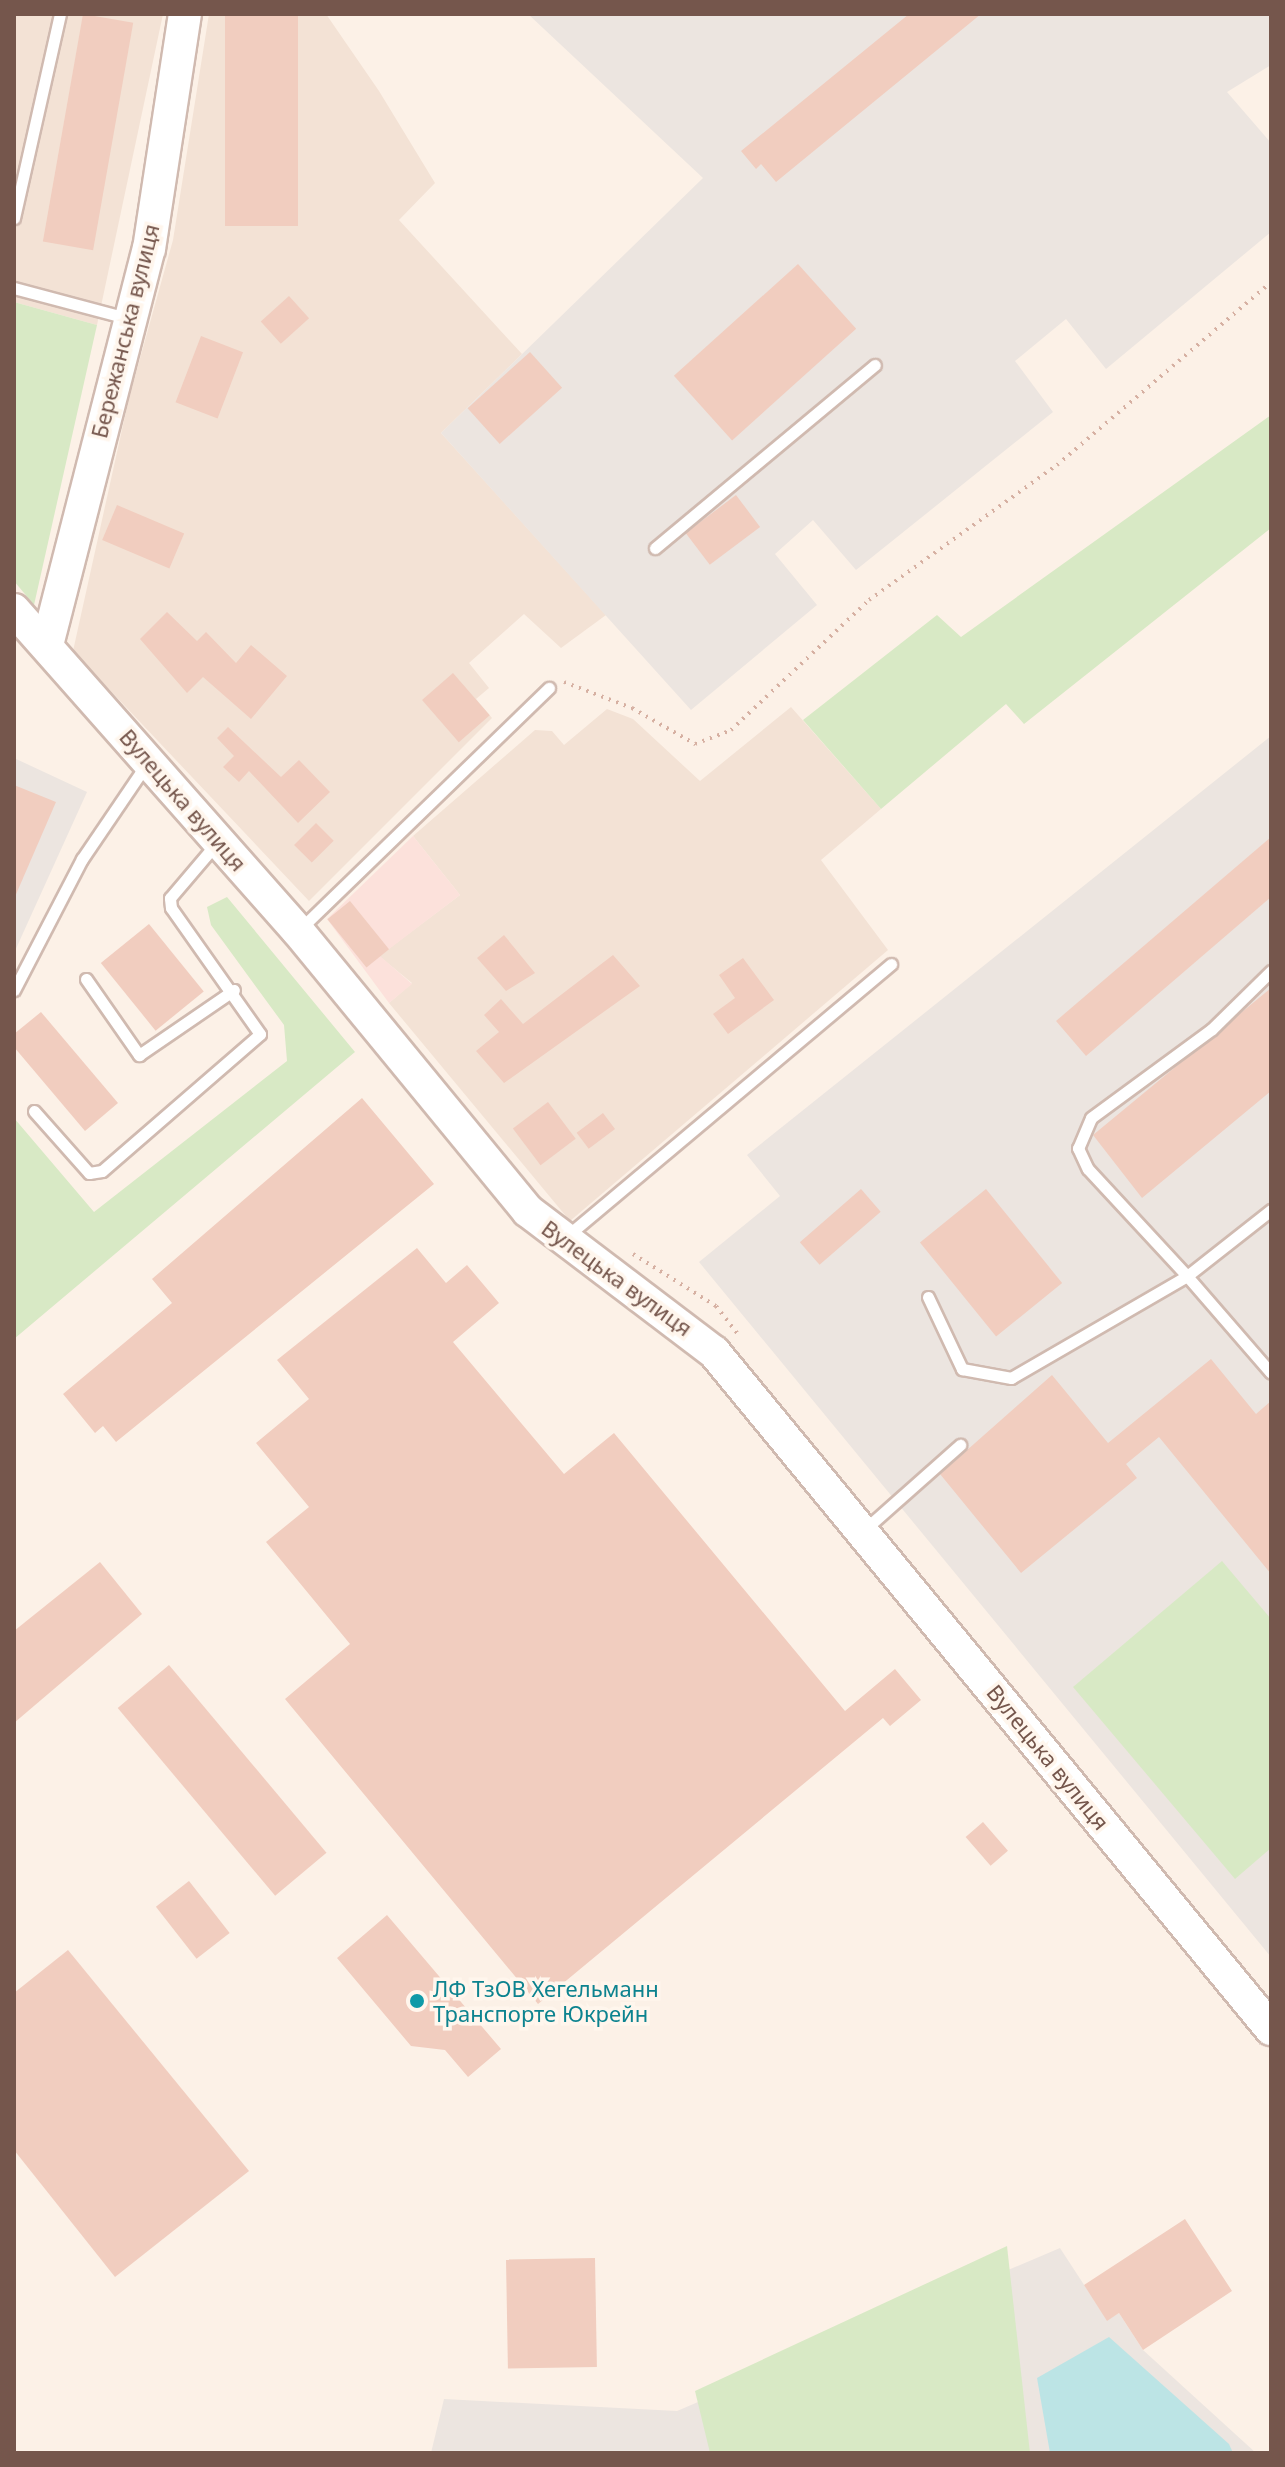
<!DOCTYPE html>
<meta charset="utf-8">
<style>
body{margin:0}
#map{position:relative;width:1285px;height:2467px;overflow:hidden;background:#fcf1e7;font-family:"Noto Sans",sans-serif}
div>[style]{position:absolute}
.residential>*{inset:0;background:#f3e2d5}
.commercial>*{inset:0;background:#fce1db}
.industrial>*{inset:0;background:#ece5e0}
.green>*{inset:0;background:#d8e9c5}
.water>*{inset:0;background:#bce4e5}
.building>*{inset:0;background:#f1cdbf;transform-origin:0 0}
.path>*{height:4px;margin-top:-2px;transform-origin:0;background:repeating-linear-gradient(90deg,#d6b0a2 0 2px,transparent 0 8px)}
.roads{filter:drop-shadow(2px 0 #d0bab0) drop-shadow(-2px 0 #d0bab0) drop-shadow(0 2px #d0bab0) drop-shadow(0 -2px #d0bab0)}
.lane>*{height:11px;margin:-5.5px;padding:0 5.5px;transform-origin:5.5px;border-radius:5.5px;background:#fff}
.secondary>*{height:32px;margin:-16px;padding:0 16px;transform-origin:16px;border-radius:16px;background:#fff}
.dots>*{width:22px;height:22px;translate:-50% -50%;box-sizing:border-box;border:4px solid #fff6ed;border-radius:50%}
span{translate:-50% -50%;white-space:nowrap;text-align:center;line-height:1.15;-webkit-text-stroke:7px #fff6ed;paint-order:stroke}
.street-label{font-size:22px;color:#75564c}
.culture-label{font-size:22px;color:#0d838f}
.left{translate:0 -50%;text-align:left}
.frame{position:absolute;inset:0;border:16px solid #75564c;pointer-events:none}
</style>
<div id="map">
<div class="residential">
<i style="clip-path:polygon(14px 14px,163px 14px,97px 325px,14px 302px)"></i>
<i style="clip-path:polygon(209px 14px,326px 14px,379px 91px,435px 183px,399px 220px,522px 354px,441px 433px,606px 615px,561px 648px,524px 614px,469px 663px,489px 688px,476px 699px,492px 718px,309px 901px,73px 651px,129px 398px,173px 240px)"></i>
<i style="clip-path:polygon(791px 707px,881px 809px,821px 860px,888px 950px,570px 1221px,389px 1003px,412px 983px,379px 956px,460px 895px,413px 836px,535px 730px,552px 731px,564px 745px,607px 709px,633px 719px,700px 781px)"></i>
</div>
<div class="commercial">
<i style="clip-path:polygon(413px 836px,460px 895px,380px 956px,412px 984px,389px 1003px,327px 919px)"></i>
</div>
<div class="industrial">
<i style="clip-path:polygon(528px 14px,1271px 14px,1271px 65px,1227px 92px,1271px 143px,1271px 232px,1106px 369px,1066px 319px,1015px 361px,1053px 412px,856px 570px,813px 520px,775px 554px,817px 605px,691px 710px,441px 433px,703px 178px)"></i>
<i style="clip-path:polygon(1271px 736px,1271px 1957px,699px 1262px,780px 1196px,747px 1155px)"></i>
<i style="clip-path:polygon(14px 758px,87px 792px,14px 953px)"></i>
<i style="clip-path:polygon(1060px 2248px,1107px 2320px,1119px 2313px,1143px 2350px,1256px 2453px,431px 2453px,444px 2399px,677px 2411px)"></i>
</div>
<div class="green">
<i style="clip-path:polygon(14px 302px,97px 325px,34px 605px,14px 581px)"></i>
<i style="clip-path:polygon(1271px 415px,1271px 528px,1024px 724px,1006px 704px,881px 809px,803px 720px,937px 615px,961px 637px)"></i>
<i style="clip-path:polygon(227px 897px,355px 1052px,14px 1339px,14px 1118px,94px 1212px,287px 1061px,284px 1025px,211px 925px,207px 907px)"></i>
<i style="clip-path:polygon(1222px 1561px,1271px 1619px,1271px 1848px,1235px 1879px,1073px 1687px)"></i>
<i style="clip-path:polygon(1007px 2246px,1030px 2453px,710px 2453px,695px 2391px)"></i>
</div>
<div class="water">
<i style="clip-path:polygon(1109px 2337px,1229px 2444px,1233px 2453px,1050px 2453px,1037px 2378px)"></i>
</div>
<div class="building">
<i style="left:83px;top:14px;width:51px;height:231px;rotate:10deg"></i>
<i style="left:225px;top:14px;width:73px;height:212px"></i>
<i style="clip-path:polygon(909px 14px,981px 14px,776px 182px,761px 164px,756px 169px,741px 151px)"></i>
<i style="left:798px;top:264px;width:87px;height:167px;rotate:48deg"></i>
<i style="left:289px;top:296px;width:30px;height:38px;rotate:48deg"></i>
<i style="left:201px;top:336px;width:45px;height:71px;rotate:21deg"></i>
<i style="left:530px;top:352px;width:48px;height:84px;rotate:48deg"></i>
<i style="left:736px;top:495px;width:40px;height:63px;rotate:53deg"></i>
<i style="left:117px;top:505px;width:73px;height:38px;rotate:23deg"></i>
<i style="clip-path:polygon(167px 612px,197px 641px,206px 632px,236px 663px,251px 645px,287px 676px,251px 719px,203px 677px,187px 693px,140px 639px)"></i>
<i style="left:453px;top:673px;width:56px;height:41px;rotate:49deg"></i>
<i style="clip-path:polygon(228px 727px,281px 777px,299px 760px,330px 792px,298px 823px,249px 771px,239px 782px,223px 767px,234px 756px,217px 738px)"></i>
<i style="clip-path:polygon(14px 785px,56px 802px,14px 899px)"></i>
<i style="left:316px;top:823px;width:25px;height:31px;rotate:45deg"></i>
<i style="clip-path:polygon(1271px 837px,1271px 897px,1086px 1056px,1056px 1021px)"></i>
<i style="left:350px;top:901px;width:62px;height:29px;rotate:51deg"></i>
<i style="left:149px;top:924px;width:87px;height:62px;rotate:51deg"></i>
<i style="clip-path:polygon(504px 935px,535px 973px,506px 991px,477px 958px)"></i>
<i style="clip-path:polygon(613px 955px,640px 986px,504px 1083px,476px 1051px,499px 1032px,484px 1015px,501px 999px,523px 1024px)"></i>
<i style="clip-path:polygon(743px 958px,774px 1000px,728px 1034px,713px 1014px,735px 998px,719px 975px)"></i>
<i style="clip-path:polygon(1271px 988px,1271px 1091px,1142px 1198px,1093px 1135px)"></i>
<i style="clip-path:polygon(41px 1012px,118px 1103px,85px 1131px,14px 1047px,14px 1034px)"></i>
<i style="clip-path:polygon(362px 1098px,434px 1184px,116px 1442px,103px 1426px,95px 1433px,63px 1394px,172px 1303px,152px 1279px)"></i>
<i style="left:548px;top:1102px;width:46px;height:44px;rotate:53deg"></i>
<i style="left:603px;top:1113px;width:20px;height:33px;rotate:53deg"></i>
<i style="left:861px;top:1189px;width:30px;height:81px;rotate:49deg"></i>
<i style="left:986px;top:1189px;width:121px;height:85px;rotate:51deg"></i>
<i style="clip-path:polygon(417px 1248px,446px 1283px,467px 1265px,499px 1303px,453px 1342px,564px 1474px,614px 1433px,845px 1711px,895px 1669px,921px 1700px,890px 1726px,883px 1718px,538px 2004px,285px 1699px,350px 1644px,266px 1542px,309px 1507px,256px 1443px,309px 1399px,277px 1360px)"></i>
<i style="clip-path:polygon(1211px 1359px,1256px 1414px,1271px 1401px,1271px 1574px,1159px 1437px,1126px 1464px,1137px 1478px,1021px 1573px,940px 1474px,1052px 1375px,1108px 1443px)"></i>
<i style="clip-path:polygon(100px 1562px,142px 1614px,14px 1723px,14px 1631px)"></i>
<i style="left:169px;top:1665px;width:245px;height:67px;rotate:50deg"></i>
<i style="left:983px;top:1822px;width:38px;height:23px;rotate:49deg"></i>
<i style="left:189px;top:1881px;width:66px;height:42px;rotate:52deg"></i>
<i style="clip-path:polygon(387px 1915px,501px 2049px,468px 2077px,445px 2050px,411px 2046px,337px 1958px)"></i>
<i style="clip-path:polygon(68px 1950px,249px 2171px,115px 2277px,14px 2150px,14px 1993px)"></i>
<i style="clip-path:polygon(1185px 2219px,1232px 2291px,1143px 2350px,1119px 2313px,1107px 2321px,1084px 2285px)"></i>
<i style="left:595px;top:2258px;width:109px;height:89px;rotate:89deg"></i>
</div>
<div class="path">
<i style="left:564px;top:682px;width:73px;rotate:20.9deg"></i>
<i style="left:632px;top:708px;width:73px;rotate:29.7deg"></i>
<i style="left:695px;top:744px;width:39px;rotate:-21deg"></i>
<i style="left:731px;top:730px;width:190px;rotate:-43.3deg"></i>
<i style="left:869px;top:600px;width:231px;rotate:-35.7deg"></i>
<i style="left:1057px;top:465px;width:282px;rotate:-40.5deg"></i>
<i style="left:633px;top:1254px;width:98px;rotate:32.1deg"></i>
<i style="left:716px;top:1306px;width:37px;rotate:52deg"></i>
</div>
<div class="roads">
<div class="lane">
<i style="left:14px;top:218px;width:209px;rotate:-77.3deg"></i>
<i style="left:14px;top:288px;width:117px;rotate:14.9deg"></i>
<i style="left:655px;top:548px;width:286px;rotate:-39.8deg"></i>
<i style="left:299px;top:930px;width:348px;rotate:-44.1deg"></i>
<i style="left:1271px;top:971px;width:83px;rotate:135.5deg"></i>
<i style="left:1212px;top:1029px;width:150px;rotate:143.7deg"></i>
<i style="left:1091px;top:1118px;width:33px;rotate:113deg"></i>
<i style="left:1078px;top:1148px;width:23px;rotate:65deg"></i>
<i style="left:1088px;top:1169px;width:146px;rotate:47.2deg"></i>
<i style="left:1187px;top:1276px;width:107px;rotate:-38.2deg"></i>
<i style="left:86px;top:979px;width:93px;rotate:55.1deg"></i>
<i style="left:139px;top:1055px;width:115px;rotate:-34.4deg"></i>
<i style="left:14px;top:990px;width:148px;rotate:-62.6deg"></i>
<i style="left:82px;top:859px;width:114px;rotate:-55.8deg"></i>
<i style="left:34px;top:1111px;width:83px;rotate:48.4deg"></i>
<i style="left:89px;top:1173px;width:13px;rotate:-9deg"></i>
<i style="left:102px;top:1171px;width:209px;rotate:-40.9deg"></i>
<i style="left:260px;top:1034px;width:154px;rotate:-125.2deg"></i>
<i style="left:171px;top:908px;width:10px;rotate:-96deg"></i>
<i style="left:170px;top:898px;width:71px;rotate:-49.6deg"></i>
<i style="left:567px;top:1236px;width:423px;rotate:-40deg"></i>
<i style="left:928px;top:1297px;width:80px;rotate:64.7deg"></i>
<i style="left:962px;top:1369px;width:50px;rotate:10.4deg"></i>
<i style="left:1011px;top:1378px;width:203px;rotate:-30.1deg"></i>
<i style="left:1187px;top:1276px;width:128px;rotate:49.1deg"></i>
<i style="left:863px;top:1531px;width:130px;rotate:-41.6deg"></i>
</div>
<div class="secondary">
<i style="left:14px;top:610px;width:429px;rotate:48.5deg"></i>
<i style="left:298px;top:931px;width:362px;rotate:50.6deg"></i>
<i style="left:528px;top:1211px;width:233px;rotate:37.2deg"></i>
<i style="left:714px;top:1352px;width:877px;rotate:50.55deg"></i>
<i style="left:47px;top:645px;width:409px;rotate:-75.6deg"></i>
<i style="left:149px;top:249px;width:238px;rotate:-81.3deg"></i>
</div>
</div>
<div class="dots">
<i style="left:417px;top:2001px;background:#0f9aa8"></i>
</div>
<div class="street-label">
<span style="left:125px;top:331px;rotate:-76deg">Бережанська вулиця</span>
<span style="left:183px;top:800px;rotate:49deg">Вулецька вулиця</span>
<span style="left:617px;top:1278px;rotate:36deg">Вулецька вулиця</span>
<span style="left:1048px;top:1757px;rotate:51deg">Вулецька вулиця</span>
</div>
<div class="culture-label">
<span class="left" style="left:433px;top:2001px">ЛФ ТзОВ Хегельманн<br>Транспорте Юкрейн</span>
</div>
<div class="frame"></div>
</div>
